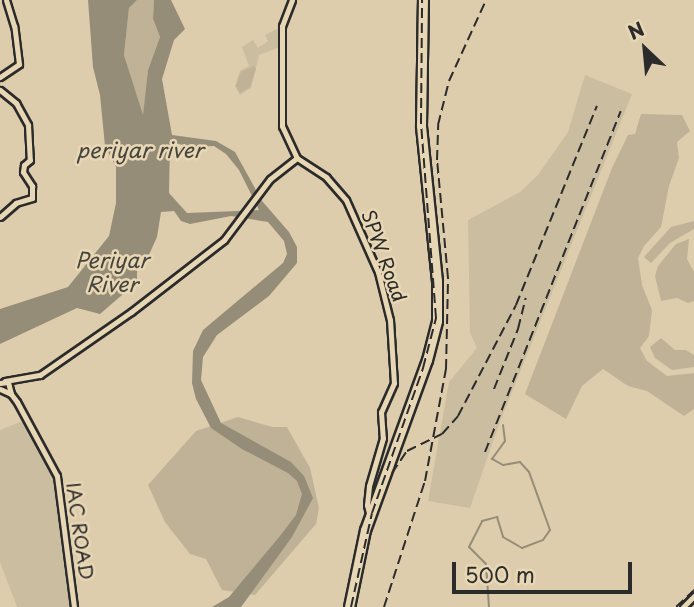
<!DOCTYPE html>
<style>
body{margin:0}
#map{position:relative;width:694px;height:607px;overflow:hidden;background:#ddcdac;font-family:"Playpen Sans",sans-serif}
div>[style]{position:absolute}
.built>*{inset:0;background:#cbbd9f}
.green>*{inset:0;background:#bfb296}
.water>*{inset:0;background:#968d78}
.stream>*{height:2px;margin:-1px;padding:0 1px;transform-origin:1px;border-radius:1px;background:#968d78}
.roads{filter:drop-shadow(2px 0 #2b2b2b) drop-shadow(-2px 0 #2b2b2b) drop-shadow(0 2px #2b2b2b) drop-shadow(0 -2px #2b2b2b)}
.secondary>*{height:5px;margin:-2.5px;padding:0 2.5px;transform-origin:2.5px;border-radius:2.5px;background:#e8d7b4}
.highway>*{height:9px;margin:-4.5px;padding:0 4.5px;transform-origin:4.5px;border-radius:4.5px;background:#e8d7b4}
.rail>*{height:2px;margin-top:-1px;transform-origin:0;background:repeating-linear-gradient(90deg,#2b2b2b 0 10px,transparent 0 15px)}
span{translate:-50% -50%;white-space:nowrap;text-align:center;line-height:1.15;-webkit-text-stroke:5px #e8d7b4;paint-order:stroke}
.street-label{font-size:19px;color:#2b2b2b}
.water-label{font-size:21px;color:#46443e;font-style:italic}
.north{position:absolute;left:610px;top:14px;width:70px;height:70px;-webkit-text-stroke:5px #e8d7b4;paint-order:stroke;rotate:334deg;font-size:19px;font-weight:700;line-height:28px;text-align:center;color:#2b2b2b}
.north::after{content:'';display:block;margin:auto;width:24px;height:32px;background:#2b2b2b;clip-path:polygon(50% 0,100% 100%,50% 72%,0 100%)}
.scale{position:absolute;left:452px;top:562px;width:180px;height:32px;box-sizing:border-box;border:4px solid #2b2b2b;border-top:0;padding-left:9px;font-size:21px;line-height:24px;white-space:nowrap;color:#2b2b2b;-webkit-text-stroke:5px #e8d7b4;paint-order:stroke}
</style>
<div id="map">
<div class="built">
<i style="clip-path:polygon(281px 27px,283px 46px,259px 55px,251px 88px,240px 95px,235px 86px,240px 71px,249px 66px,242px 47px,253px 40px,258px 48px,268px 41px,265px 35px)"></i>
<i style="clip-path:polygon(585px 75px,632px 94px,499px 424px,470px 508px,428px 501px,449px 382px,477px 348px,470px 333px,468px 220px,520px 192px,538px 175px,568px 132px)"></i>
<i style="clip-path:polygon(25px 420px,57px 479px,71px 607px,17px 607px,0 562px,0 430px)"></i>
</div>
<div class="green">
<i style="clip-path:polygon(137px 0,154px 0,153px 19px,160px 37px,148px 70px,143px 117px,124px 55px,129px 8px)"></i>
<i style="clip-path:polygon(254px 66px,256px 69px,250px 87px,240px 93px,236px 86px,241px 72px)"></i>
<i style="clip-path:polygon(641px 114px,682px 115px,690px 131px,677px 142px,679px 158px,669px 186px,661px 227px,644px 246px,638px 258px,642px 285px,652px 310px,649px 336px,640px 348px,647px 361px,667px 376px,694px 373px,694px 409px,684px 416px,647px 391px,628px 386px,603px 369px,582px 386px,566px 419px,525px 394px,612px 168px,628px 135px,635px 134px)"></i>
<i style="clip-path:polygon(694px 221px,694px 229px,670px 243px,651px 263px,644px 257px,671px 227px)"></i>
<i style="clip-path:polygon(689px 239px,687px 259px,694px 272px,694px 301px,688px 303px,677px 298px,661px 301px,655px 276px,658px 266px,676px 244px)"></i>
<i style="clip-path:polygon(661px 338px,675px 350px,686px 350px,694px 355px,694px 367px,672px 370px,655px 358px,650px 347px)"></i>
<i style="clip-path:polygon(238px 417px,272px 427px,287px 427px,310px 468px,319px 508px,316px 524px,255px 595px,222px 590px,206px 559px,190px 554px,165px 522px,148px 485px,196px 431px)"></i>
</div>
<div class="water">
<i style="clip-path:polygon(evenodd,88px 0,137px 0,129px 8px,124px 55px,143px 115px,148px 70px,160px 37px,153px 19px,154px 0,171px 0,185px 29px,174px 40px,162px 79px,172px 135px,216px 141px,235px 152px,262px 201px,289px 232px,297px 247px,297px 263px,269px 296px,217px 335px,203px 357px,201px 380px,221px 423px,291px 462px,304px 476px,313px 498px,292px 537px,241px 607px,212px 607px,229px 597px,280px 536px,296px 515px,302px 494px,297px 481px,288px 473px,242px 449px,211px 428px,196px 399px,192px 383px,193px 351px,203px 330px,283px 263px,287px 254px,284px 241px,268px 222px,231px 216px,190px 224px,181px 221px,174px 211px,161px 212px,157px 237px,148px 257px,137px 268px,137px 282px,100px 314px,77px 308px,0 344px,0 309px,68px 287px,109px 236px,116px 203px,116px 167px,105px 146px,100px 95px,93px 67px,88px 0,170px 142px,192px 147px,214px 146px,226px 154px,239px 170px,259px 210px,187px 213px,169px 193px,170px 142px)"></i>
</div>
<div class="stream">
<i style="left:489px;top:607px;width:43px;rotate:-94deg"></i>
<i style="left:486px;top:564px;width:24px;rotate:-135deg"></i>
<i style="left:469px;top:547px;width:29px;rotate:-63deg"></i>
<i style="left:482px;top:521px;width:16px;rotate:-15deg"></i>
<i style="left:497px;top:517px;width:21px;rotate:73deg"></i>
<i style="left:503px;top:537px;width:22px;rotate:30deg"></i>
<i style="left:522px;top:548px;width:22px;rotate:-21deg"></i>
<i style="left:543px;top:540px;width:12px;rotate:-55deg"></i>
<i style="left:550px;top:530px;width:62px;rotate:-109.9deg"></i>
<i style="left:529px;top:472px;width:13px;rotate:-132deg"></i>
<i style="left:520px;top:462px;width:17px;rotate:170deg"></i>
<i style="left:503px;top:465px;width:13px;rotate:-151deg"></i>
<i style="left:492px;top:459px;width:22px;rotate:-54deg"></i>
<i style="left:505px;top:441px;width:16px;rotate:-97deg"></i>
</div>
<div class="roads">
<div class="secondary">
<i style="left:292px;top:0;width:28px;rotate:111deg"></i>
<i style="left:282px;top:26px;width:100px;rotate:90deg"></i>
<i style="left:282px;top:126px;width:35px;rotate:65deg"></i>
<i style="left:297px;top:158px;width:35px;rotate:33deg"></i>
<i style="left:326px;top:177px;width:30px;rotate:49deg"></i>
<i style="left:346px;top:200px;width:79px;rotate:66deg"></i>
<i style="left:378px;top:272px;width:49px;rotate:76deg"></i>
<i style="left:390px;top:320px;width:63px;rotate:86.4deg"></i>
<i style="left:394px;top:383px;width:32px;rotate:114deg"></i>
<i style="left:381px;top:412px;width:26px;rotate:86deg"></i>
<i style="left:383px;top:438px;width:50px;rotate:106.3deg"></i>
<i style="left:369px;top:486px;width:19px;rotate:96deg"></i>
<i style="left:367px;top:505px;width:12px;rotate:76deg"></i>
<i style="left:0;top:77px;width:23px;rotate:-34deg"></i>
<i style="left:19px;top:64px;width:38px;rotate:-97deg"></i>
<i style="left:14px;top:26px;width:27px;rotate:-107deg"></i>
<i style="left:0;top:90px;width:21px;rotate:39deg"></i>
<i style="left:16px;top:103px;width:25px;rotate:61deg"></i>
<i style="left:28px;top:125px;width:35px;rotate:87deg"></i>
<i style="left:30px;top:160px;width:8px;rotate:140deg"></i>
<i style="left:24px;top:165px;width:7px;rotate:98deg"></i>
<i style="left:23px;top:172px;width:17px;rotate:57deg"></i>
<i style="left:32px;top:186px;width:12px;rotate:90deg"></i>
<i style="left:32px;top:198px;width:17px;rotate:163deg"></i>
<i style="left:16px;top:203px;width:21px;rotate:139deg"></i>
<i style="left:5px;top:381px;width:36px;rotate:-10deg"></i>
<i style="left:40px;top:375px;width:111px;rotate:-34.7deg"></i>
<i style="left:131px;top:312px;width:118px;rotate:-37.7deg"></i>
<i style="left:224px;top:240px;width:76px;rotate:-53deg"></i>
<i style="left:270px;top:179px;width:34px;rotate:-38deg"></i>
<i style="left:0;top:383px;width:8px;rotate:-7deg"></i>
<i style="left:8px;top:382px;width:12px;rotate:76deg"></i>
<i style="left:0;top:389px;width:12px;rotate:24deg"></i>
<i style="left:11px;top:394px;width:10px;rotate:53deg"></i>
<i style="left:17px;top:402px;width:84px;rotate:61.6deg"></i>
<i style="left:57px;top:476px;width:132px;rotate:82.6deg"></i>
<i style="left:683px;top:607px;width:16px;rotate:-45deg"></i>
</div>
<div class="highway">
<i style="left:349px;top:607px;width:79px;rotate:-78.3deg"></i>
<i style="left:365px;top:530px;width:181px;rotate:-70deg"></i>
<i style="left:427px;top:360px;width:40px;rotate:-75.6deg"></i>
<i style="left:437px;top:321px;width:40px;rotate:-90deg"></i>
<i style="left:437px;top:281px;width:157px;rotate:-95.9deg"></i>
<i style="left:421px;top:125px;width:125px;rotate:-89.1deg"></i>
</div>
</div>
<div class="rail">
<i style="left:494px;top:389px;width:65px;rotate:-68.2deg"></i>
<i style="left:518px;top:329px;width:32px;rotate:-76deg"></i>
<i style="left:485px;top:452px;width:367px;rotate:-68.3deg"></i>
<i style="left:392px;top:473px;width:27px;rotate:-56deg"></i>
<i style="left:407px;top:451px;width:39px;rotate:-26deg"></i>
<i style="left:442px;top:434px;width:24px;rotate:-48deg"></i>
<i style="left:458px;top:416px;width:125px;rotate:-62.4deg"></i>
<i style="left:516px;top:305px;width:215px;rotate:-67.9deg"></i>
<i style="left:351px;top:607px;width:96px;rotate:-77.4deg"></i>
<i style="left:372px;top:513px;width:154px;rotate:-70.6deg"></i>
<i style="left:423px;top:368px;width:52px;rotate:-75.4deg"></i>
<i style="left:436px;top:318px;width:196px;rotate:-94.4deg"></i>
<i style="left:421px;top:123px;width:123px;rotate:-89.5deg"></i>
<i style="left:384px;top:607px;width:133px;rotate:-72deg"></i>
<i style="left:425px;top:481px;width:114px;rotate:-79.4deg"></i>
<i style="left:446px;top:369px;width:91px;rotate:-88.7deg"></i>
<i style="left:448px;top:278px;width:119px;rotate:-95.3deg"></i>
<i style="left:437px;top:160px;width:35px;rotate:-88deg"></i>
<i style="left:438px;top:125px;width:45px;rotate:-76deg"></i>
<i style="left:449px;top:81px;width:89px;rotate:-65.4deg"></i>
<i style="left:676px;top:607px;width:25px;rotate:-43deg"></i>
</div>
<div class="street-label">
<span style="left:384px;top:256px;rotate:70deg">SPW Road</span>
<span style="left:80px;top:531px;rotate:82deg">IAC ROAD</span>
</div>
<div class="water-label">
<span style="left:140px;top:149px">periyar river</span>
<span style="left:112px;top:271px">Periyar<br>River</span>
</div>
<div class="north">N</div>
<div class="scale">500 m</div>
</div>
